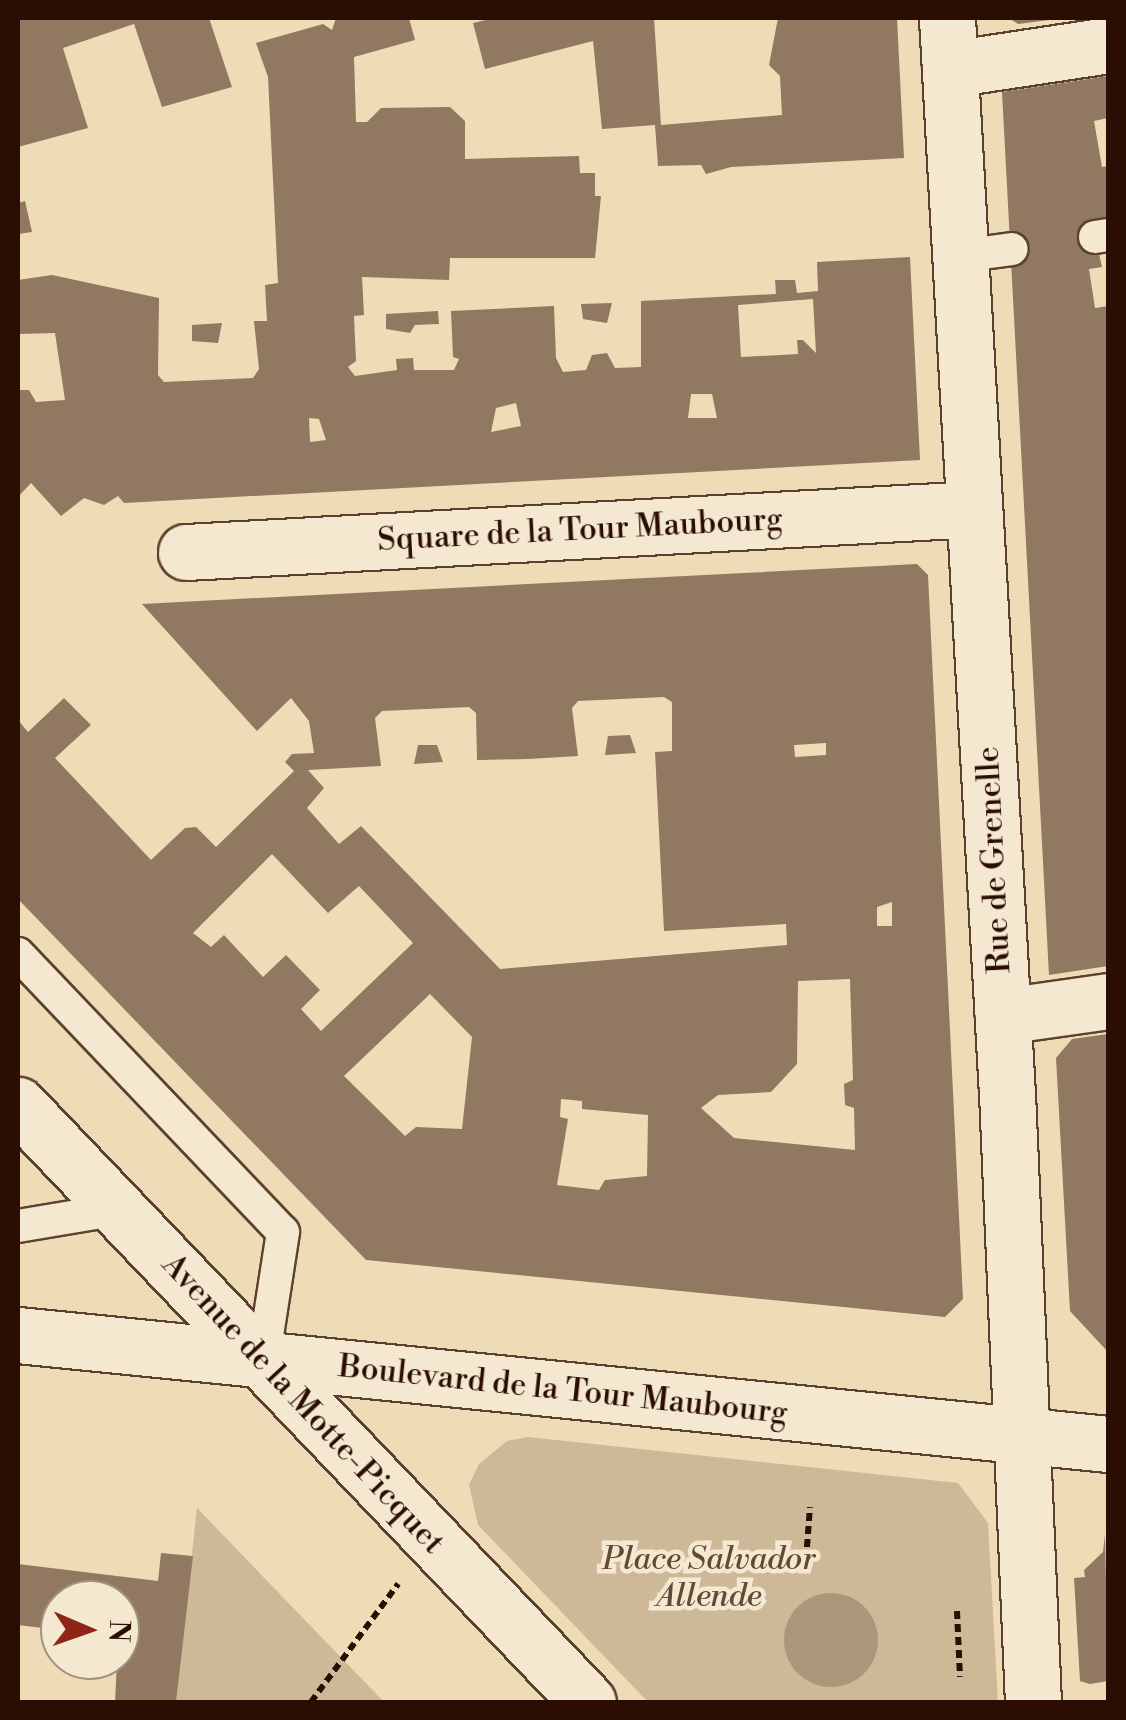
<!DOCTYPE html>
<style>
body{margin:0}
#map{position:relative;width:1126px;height:1720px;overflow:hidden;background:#eedcb6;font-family:"Libre Bodoni",serif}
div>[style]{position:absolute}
.green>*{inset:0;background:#cdb998}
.water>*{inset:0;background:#ac9679}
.round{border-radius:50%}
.building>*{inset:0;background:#907960}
.path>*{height:6px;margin-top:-3px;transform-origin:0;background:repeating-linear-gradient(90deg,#2b0d03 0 8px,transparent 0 13px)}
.roads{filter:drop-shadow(2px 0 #5c4130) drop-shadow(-2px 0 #5c4130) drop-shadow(0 2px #5c4130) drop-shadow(0 -2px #5c4130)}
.service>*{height:32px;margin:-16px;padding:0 16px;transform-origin:16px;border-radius:16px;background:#f4e8d0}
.minor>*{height:55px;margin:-27.5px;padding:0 27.5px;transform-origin:27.5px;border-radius:27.5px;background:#f4e8d0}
.tertiary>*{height:55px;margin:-27.5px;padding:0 27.5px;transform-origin:27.5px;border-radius:27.5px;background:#f4e8d0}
.secondary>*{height:55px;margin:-27.5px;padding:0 27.5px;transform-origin:27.5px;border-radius:27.5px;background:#f4e8d0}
span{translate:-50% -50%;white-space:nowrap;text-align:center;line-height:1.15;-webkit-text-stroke:9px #f4e8d0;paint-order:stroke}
.street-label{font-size:32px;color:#2b0d03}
.park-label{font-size:32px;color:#644937;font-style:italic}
.frame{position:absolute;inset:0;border:20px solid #2b0d03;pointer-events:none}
.north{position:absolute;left:40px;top:1580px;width:100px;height:100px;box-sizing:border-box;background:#f4e8d0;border:2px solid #a4907e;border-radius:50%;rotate:92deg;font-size:28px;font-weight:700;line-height:40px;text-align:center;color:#2b0d03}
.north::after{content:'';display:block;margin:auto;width:35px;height:45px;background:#8f2418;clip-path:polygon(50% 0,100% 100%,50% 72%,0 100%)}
</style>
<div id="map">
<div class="green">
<i style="clip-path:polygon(528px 1437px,958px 1483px,988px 1523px,998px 1702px,648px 1702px,478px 1525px,469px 1485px,479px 1464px,507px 1441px)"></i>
<i style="clip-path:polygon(197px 1508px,384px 1702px,176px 1702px)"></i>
</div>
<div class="water">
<i class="round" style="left:784px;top:1593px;width:94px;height:94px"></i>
</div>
<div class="building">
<i style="clip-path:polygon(18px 18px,209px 18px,232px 87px,162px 107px,134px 24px,63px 48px,88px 128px,18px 147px)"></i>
<i style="clip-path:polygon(evenodd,336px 18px,409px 18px,415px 40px,354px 57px,356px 122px,367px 122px,381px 108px,450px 107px,465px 121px,465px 159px,579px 156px,580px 173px,595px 173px,595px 196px,601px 196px,595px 258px,450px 258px,449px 280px,362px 277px,364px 315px,354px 316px,356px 361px,348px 367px,355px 376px,397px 370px,396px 359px,413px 358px,414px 370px,454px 370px,459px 359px,453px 357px,451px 311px,554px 306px,556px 358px,563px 372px,586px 370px,592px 355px,607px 353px,615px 368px,641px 367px,641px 301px,776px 294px,775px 280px,795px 280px,797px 293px,818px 291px,817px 262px,910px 257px,920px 460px,124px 503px,118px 496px,104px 505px,84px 498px,61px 516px,31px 483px,18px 497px,18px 390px,29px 390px,36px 402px,65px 400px,55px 333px,18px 334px,18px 280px,52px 275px,159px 298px,158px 375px,164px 382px,253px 378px,259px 369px,254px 321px,267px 321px,265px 285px,278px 283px,268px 77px,256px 43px,323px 24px,332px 30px,336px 18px,813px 299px,816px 353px,803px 340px,797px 340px,798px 354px,741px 357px,738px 305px,813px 299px,336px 18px,691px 394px,712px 394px,717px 418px,688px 418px,691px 394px,336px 18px,516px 403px,521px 426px,491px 432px,496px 408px,516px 403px,336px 18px,309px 418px,319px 419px,326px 440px,310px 442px,309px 418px)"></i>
<i style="clip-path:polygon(494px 18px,654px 18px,661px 125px,782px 115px,780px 76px,769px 65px,778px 18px,897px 18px,904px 158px,731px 167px,706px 174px,701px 165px,658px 166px,655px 125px,602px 129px,593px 41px,485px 69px,473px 23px)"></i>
<i style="clip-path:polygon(1009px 18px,1049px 18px,1049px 20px,1018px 24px)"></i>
<i style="clip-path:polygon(1108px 76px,1108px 118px,1094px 121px,1102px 167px,1108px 166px,1108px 219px,1092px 222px,1102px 267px,1089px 269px,1095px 308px,1108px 306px,1108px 966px,1049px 975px,1002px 92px)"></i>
<i style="clip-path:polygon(25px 201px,32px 232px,18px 234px,18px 203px)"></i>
<i style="clip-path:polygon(612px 303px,607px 323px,583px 319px,581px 304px)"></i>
<i style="clip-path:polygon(438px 311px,439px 324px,415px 325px,410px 333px,386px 329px,386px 314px)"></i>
<i style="clip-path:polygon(222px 323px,218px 343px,192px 341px,192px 325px)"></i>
<i style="clip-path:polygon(evenodd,917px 564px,928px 575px,963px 1299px,945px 1317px,366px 1260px,18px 899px,18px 720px,28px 732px,64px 698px,91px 725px,55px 758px,151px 860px,185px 828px,196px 827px,216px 847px,294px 771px,285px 762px,292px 754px,314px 753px,309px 721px,291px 698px,257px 731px,142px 604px,917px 564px,664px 697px,672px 702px,672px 751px,655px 752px,664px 931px,786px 924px,787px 945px,500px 969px,361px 826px,339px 844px,307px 808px,324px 788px,308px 770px,381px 766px,375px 718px,382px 711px,469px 707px,476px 713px,477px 760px,528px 759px,578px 756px,572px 708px,578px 701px,664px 697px,917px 564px,826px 743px,826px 755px,795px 757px,794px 745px,826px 743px,917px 564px,272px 854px,328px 913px,359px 886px,413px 943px,321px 1031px,301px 1009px,320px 990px,286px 955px,263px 977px,224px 935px,211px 947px,193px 933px,272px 854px,917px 564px,892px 902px,892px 926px,877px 926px,877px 907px,892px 902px,917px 564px,850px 979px,853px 1080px,844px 1084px,845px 1105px,854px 1108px,855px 1150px,734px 1138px,701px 1108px,718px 1095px,771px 1092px,797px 1064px,798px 981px,850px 979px,917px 564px,430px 994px,472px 1037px,462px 1129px,416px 1127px,405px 1136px,344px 1076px,430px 994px,917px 564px,561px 1099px,582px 1101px,582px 1109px,648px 1115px,647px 1176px,605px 1180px,599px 1190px,557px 1185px,568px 1119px,560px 1117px,561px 1099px)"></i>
<i style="clip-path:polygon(630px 735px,636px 753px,605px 755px,608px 736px)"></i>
<i style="clip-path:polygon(418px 745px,437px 745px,443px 762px,414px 764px)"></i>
<i style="clip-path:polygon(1108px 1034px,1108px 1352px,1070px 1311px,1056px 1058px,1072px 1039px)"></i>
<i style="clip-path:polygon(1105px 1534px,1108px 1681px,1090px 1684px,1080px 1681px,1074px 1578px,1085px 1577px,1084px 1570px,1103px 1552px)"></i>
<i style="clip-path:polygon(161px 1553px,193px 1556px,176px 1702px,115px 1702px,120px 1600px,60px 1600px,60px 1630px,18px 1625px,18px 1564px,158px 1581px)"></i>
</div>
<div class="path">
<i style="left:737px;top:1555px;width:69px;rotate:4.1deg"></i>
<i style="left:806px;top:1560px;width:53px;rotate:-85.7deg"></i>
<i style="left:957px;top:1611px;width:66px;rotate:87.4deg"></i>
<i style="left:311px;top:1702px;width:147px;rotate:-53.6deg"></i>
</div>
<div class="roads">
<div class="service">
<i style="left:1095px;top:237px;width:13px;rotate:-9deg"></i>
<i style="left:960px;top:256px;width:52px;rotate:-7.7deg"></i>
<i style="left:18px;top:954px;width:384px;rotate:46.4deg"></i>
<i style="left:283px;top:1232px;width:131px;rotate:98.8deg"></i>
<i style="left:18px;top:1226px;width:101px;rotate:-9.6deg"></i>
</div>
<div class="minor">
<i style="left:947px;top:18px;width:1077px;rotate:86.81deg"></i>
<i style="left:1007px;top:1093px;width:610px;rotate:87.56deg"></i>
<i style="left:950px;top:69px;width:160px;rotate:-8.6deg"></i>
<i style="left:186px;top:552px;width:789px;rotate:-3.12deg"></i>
<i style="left:1003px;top:1016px;width:106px;rotate:-8.1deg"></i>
</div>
<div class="tertiary">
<i style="left:18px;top:1335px;width:1095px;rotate:5.71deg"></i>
</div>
<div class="secondary">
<i style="left:18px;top:1105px;width:825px;rotate:46.33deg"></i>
</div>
</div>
<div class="street-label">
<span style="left:580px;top:530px;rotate:-3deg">Square de la Tour Maubourg</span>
<span style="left:994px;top:860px;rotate:-93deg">Rue de Grenelle</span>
<span style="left:563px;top:1390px;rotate:6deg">Boulevard de la Tour Maubourg</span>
<span style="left:303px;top:1404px;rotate:47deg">Avenue de la Motte-Picquet</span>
</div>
<div class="park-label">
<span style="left:709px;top:1578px">Place Salvador<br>Allende</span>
</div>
<div class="frame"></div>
<div class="north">N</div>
</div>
